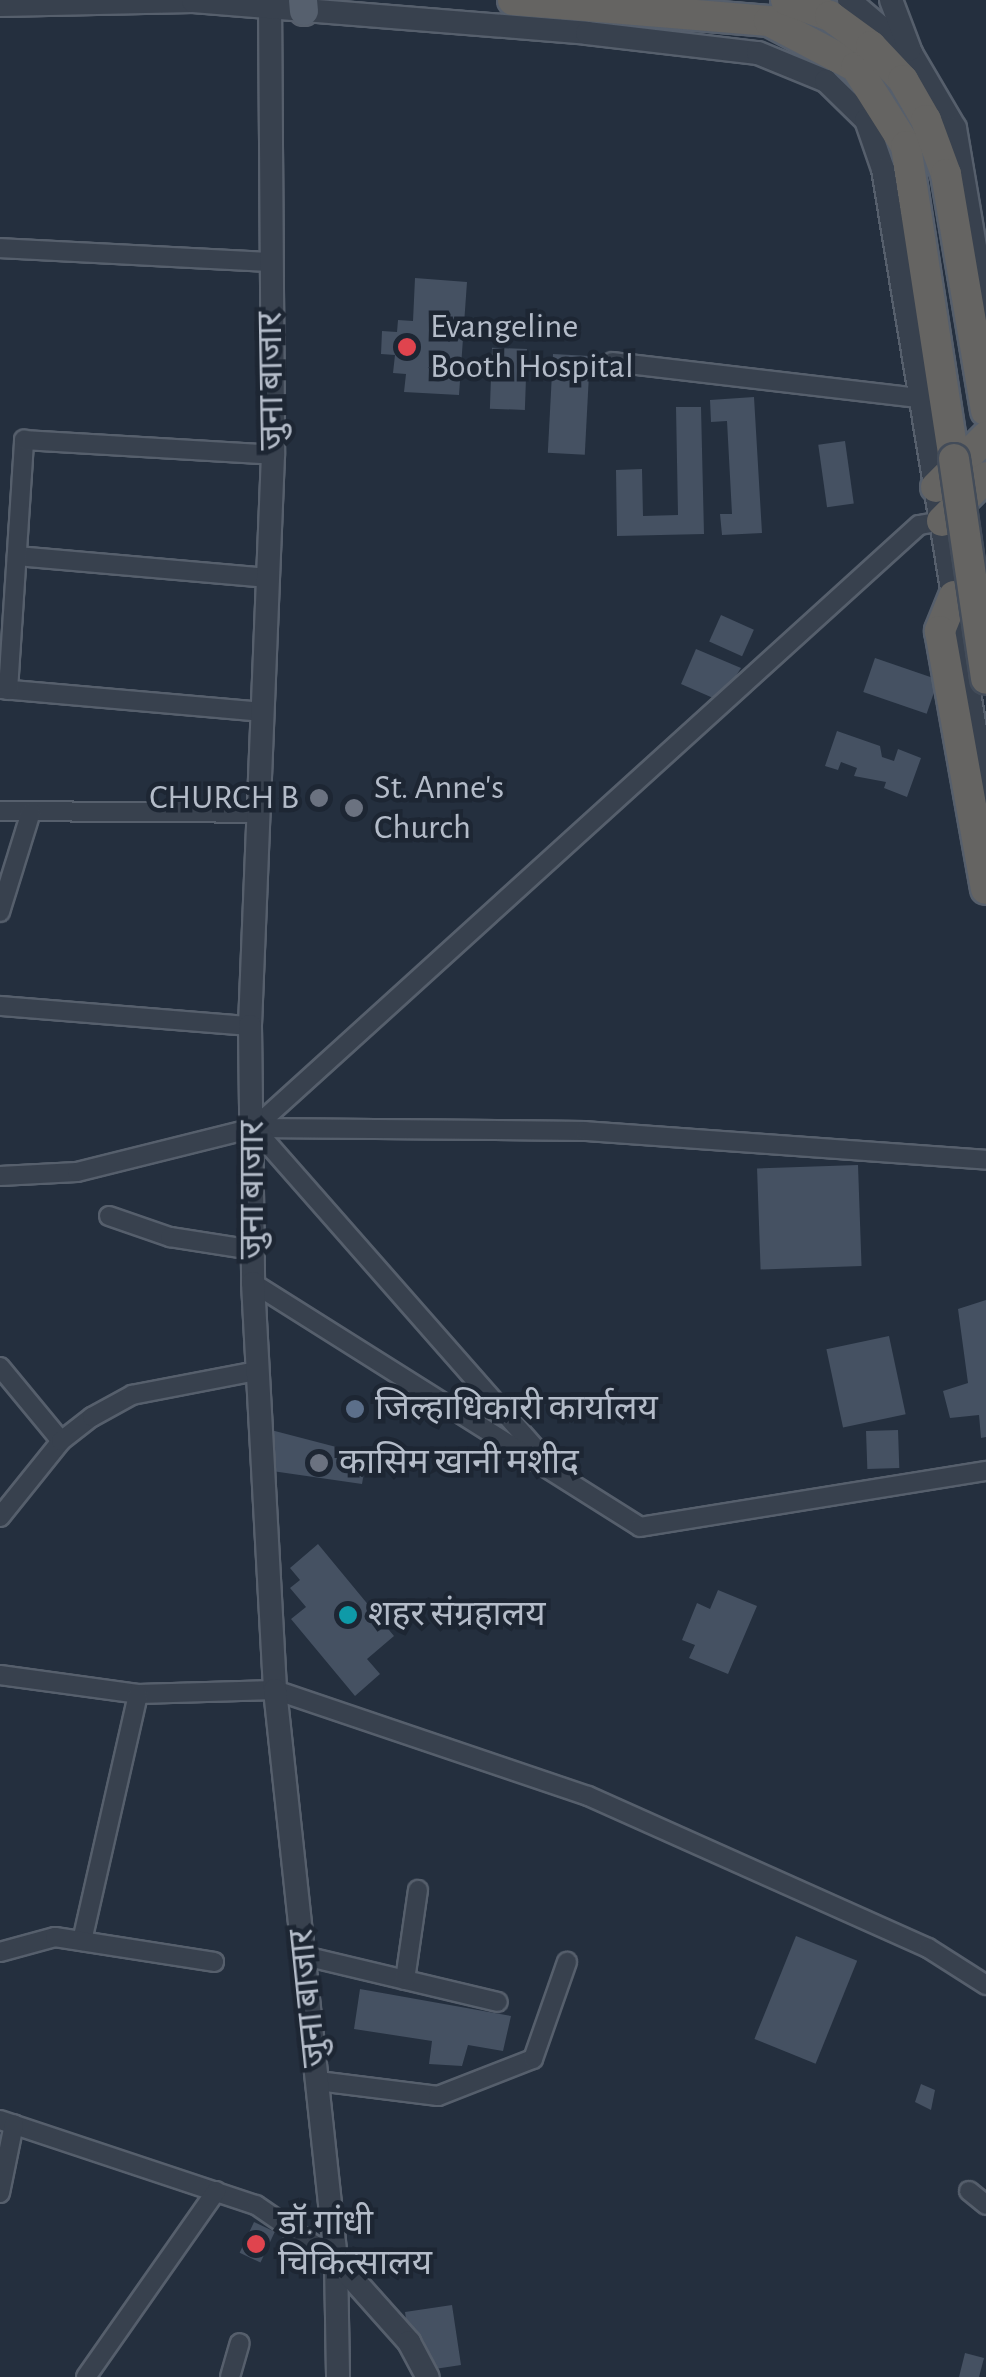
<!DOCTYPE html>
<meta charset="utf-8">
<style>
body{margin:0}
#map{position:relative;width:986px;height:2377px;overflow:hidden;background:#242f3e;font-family:"Alegreya Sans","Noto Sans Devanagari",sans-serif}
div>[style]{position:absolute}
.building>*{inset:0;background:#455162;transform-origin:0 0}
.roads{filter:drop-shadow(2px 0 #565f6c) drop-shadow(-2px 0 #565f6c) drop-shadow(0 2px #565f6c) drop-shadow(0 -2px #565f6c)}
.minor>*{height:18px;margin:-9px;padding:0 9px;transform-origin:9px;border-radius:9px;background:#38414e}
.tertiary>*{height:22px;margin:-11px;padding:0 11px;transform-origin:11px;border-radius:11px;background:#38414e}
.primary>*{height:28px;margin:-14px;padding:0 14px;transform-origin:14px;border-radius:14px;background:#56606e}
.trunk>*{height:30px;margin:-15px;padding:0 15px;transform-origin:15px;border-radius:15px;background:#656462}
.bridges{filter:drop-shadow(2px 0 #434c59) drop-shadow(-2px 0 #434c59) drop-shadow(0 2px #434c59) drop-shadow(0 -2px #434c59)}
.trunk-bridge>*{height:30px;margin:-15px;padding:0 15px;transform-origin:15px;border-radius:15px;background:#656462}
.dots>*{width:28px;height:28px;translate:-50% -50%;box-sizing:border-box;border:5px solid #1d2633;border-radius:50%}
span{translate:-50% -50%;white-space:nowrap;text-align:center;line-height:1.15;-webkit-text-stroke:9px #1d2633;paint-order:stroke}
.poi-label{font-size:35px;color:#b4bcc9}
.left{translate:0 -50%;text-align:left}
.right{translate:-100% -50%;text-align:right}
.street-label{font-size:35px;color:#b4bcc9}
</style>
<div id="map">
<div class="building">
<i style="clip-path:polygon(415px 278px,467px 282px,459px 395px,404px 392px,406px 374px,393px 373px,395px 355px,381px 354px,382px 331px,397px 332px,398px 320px,413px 321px)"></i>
<i style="left:527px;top:349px;width:61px;height:35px;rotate:92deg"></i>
<i style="left:553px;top:354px;width:37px;height:99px;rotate:3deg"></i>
<i style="clip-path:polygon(754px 397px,762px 533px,722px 535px,720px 514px,732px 514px,727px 421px,711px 422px,710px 400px)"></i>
<i style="clip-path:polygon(676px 407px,701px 407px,704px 534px,617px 536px,616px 470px,642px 469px,643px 516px,678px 515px)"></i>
<i style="left:845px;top:441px;width:63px;height:27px;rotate:82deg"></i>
<i style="left:721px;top:615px;width:36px;height:29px;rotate:24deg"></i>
<i style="clip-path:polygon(696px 649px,741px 668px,720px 701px,681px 684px)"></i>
<i style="left:875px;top:658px;width:67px;height:36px;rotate:19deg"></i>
<i style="clip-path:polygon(837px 731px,880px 746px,882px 757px,894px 761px,898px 749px,921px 758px,907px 797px,884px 788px,886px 782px,854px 776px,857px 768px,841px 762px,838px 770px,825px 766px)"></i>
<i style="left:858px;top:1165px;width:101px;height:101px;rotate:88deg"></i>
<i style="clip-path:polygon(986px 1300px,986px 1437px,981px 1438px,979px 1415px,950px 1418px,943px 1391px,968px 1383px,958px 1309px)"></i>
<i style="left:889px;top:1336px;width:80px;height:64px;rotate:78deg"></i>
<i style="clip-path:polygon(271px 1430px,367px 1455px,362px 1484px,272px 1471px)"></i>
<i style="left:898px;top:1430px;width:38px;height:32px;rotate:88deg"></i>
<i style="clip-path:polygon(318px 1544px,394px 1636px,367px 1659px,380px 1674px,355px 1696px,291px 1619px,306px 1607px,290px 1588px,300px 1580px,290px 1568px)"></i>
<i style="clip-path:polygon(718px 1590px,757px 1606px,728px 1674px,689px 1658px,695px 1645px,682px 1640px,697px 1603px,710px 1609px)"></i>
<i style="left:796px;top:1936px;width:66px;height:111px;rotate:22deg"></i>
<i style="clip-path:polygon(360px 1989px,511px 2016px,503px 2051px,468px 2045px,462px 2066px,429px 2064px,432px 2041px,354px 2029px)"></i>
<i style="clip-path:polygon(921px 2084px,935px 2090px,931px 2110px,915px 2102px)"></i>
<i style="left:254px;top:2222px;width:23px;height:34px;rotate:25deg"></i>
<i style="clip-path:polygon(452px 2305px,461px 2365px,428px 2370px,424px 2341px,407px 2326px,405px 2312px)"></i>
<i style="clip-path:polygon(965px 2353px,984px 2358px,979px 2377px,959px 2377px)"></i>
</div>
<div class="roads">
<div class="minor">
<i style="left:0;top:248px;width:270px;rotate:3deg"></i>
<i style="left:612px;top:362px;width:310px;rotate:6.7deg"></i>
<i style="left:942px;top:521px;width:23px;rotate:170deg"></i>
<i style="left:919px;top:525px;width:898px;rotate:137.8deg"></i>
<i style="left:254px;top:1128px;width:331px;rotate:0.5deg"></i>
<i style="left:585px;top:1131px;width:402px;rotate:4.1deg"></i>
<i style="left:17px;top:556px;width:252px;rotate:5deg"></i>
<i style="left:0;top:689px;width:264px;rotate:5deg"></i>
<i style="left:8px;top:690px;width:251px;rotate:-86.3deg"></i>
<i style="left:24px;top:440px;width:249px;rotate:3.4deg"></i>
<i style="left:0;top:811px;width:259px;rotate:0.4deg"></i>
<i style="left:0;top:912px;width:105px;rotate:-72.8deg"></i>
<i style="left:0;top:1006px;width:251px;rotate:4.6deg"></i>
<i style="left:0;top:1176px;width:77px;rotate:-3deg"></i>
<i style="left:77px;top:1172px;width:182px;rotate:-14deg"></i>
<i style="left:254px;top:1128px;width:430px;rotate:48.7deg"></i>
<i style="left:109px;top:1216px;width:65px;rotate:19deg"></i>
<i style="left:170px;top:1237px;width:84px;rotate:8.9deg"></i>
<i style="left:253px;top:1283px;width:457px;rotate:32.2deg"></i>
<i style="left:640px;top:1527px;width:351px;rotate:-9.2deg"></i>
<i style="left:0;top:1367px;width:96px;rotate:50.5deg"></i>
<i style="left:0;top:1517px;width:97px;rotate:-51.2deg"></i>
<i style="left:61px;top:1441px;width:39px;rotate:-38deg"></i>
<i style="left:92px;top:1417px;width:46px;rotate:-28.8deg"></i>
<i style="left:132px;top:1395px;width:127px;rotate:-10.9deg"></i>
<i style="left:0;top:1675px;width:139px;rotate:7.8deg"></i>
<i style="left:138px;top:1694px;width:137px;rotate:-1.7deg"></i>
<i style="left:275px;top:1690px;width:330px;rotate:18.7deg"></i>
<i style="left:588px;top:1796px;width:372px;rotate:24.1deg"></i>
<i style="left:928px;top:1948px;width:69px;rotate:32.5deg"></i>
<i style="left:82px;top:1941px;width:253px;rotate:-77.2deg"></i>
<i style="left:0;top:1952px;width:57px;rotate:-15.3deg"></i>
<i style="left:55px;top:1937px;width:161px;rotate:8.9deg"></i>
<i style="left:305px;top:1956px;width:198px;rotate:13.4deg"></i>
<i style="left:405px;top:1980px;width:91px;rotate:-81.8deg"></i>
<i style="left:318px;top:2081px;width:121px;rotate:7.1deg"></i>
<i style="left:438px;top:2096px;width:102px;rotate:-21.3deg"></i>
<i style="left:533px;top:2059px;width:103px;rotate:-70.7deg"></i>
<i style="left:0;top:2120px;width:270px;rotate:18.4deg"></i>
<i style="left:256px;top:2205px;width:97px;rotate:34.5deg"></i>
<i style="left:969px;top:2191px;width:22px;rotate:39deg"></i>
<i style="left:0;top:2193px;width:70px;rotate:-78.5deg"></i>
<i style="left:86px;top:2377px;width:227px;rotate:-55deg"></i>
<i style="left:230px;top:2377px;width:35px;rotate:-74deg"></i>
</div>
<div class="tertiary">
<i style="left:270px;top:0;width:455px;rotate:89.6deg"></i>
<i style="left:273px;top:455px;width:571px;rotate:92.31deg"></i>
<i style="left:250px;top:1026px;width:257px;rotate:89.3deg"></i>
<i style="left:253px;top:1283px;width:408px;rotate:86.9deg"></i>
<i style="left:275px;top:1690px;width:573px;rotate:83.89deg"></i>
<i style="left:336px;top:2260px;width:117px;rotate:89deg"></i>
<i style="left:849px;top:0;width:82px;rotate:40.5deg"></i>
<i style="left:911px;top:53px;width:87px;rotate:59.6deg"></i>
<i style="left:955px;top:128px;width:187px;rotate:80.4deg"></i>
<i style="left:891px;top:0;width:53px;rotate:69.2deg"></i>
<i style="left:0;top:5px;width:193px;rotate:-1.2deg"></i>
<i style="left:193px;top:1px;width:395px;rotate:4.6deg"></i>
<i style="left:587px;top:33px;width:172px;rotate:6.7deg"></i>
<i style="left:758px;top:53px;width:74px;rotate:22.4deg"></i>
<i style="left:826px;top:81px;width:56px;rotate:44.3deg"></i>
<i style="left:866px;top:120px;width:52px;rotate:70.9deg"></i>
<i style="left:883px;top:169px;width:635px;rotate:80.67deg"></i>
<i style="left:336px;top:2260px;width:110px;rotate:48.3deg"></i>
<i style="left:409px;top:2342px;width:40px;rotate:62deg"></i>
</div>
<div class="primary">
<i style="left:303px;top:0;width:11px;rotate:85deg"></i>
</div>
<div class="trunk">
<i style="left:513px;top:0;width:257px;rotate:4.7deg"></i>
<i style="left:769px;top:21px;width:98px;rotate:27.9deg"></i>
<i style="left:856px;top:67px;width:93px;rotate:57.7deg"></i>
<i style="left:906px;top:146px;width:317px;rotate:81.3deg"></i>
<i style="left:786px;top:0;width:47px;rotate:20deg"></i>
<i style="left:830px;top:16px;width:51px;rotate:36.2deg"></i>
<i style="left:871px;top:46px;width:47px;rotate:46.7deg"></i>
<i style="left:903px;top:80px;width:46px;rotate:60.1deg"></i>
<i style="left:926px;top:120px;width:58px;rotate:69.7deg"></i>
<i style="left:946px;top:174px;width:240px;rotate:80.4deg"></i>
<i style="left:936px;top:487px;width:71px;rotate:-45deg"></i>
<i style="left:942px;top:521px;width:62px;rotate:-45deg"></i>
<i style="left:954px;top:596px;width:38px;rotate:112deg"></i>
<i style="left:940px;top:631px;width:262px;rotate:79.9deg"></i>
</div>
</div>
<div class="bridges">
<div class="trunk-bridge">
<i style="left:954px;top:459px;width:222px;rotate:81.7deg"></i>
</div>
</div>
<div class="dots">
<i style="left:407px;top:347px;background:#e0444e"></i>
<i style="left:319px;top:798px;background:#6b7280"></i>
<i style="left:354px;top:808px;background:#6b7280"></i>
<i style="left:355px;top:1409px;background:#5c6f8a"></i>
<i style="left:319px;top:1463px;background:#6b7280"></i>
<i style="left:348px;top:1615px;background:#0f9aa8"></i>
<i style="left:256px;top:2244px;background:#e0444e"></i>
</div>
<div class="poi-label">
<span class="left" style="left:430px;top:347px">Evangeline<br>Booth Hospital</span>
<span class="left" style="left:374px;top:808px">St. Anne's<br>Church</span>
<span class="right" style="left:299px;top:798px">CHURCH B</span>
<span class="left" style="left:375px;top:1409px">जिल्हाधिकारी कार्यालय</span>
<span class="left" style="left:339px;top:1463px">कासिम खानी मशीद</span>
<span class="left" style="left:368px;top:1615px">शहर संग्रहालय</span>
<span class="left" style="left:278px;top:2244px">डॉ.गांधी<br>चिकित्सालय</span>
</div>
<div class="street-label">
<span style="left:272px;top:381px;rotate:-91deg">जुना बाजार</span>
<span style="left:253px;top:1190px;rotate:-90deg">जुना बाजार</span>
<span style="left:309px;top:1998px;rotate:-96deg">जुना बाजार</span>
</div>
</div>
